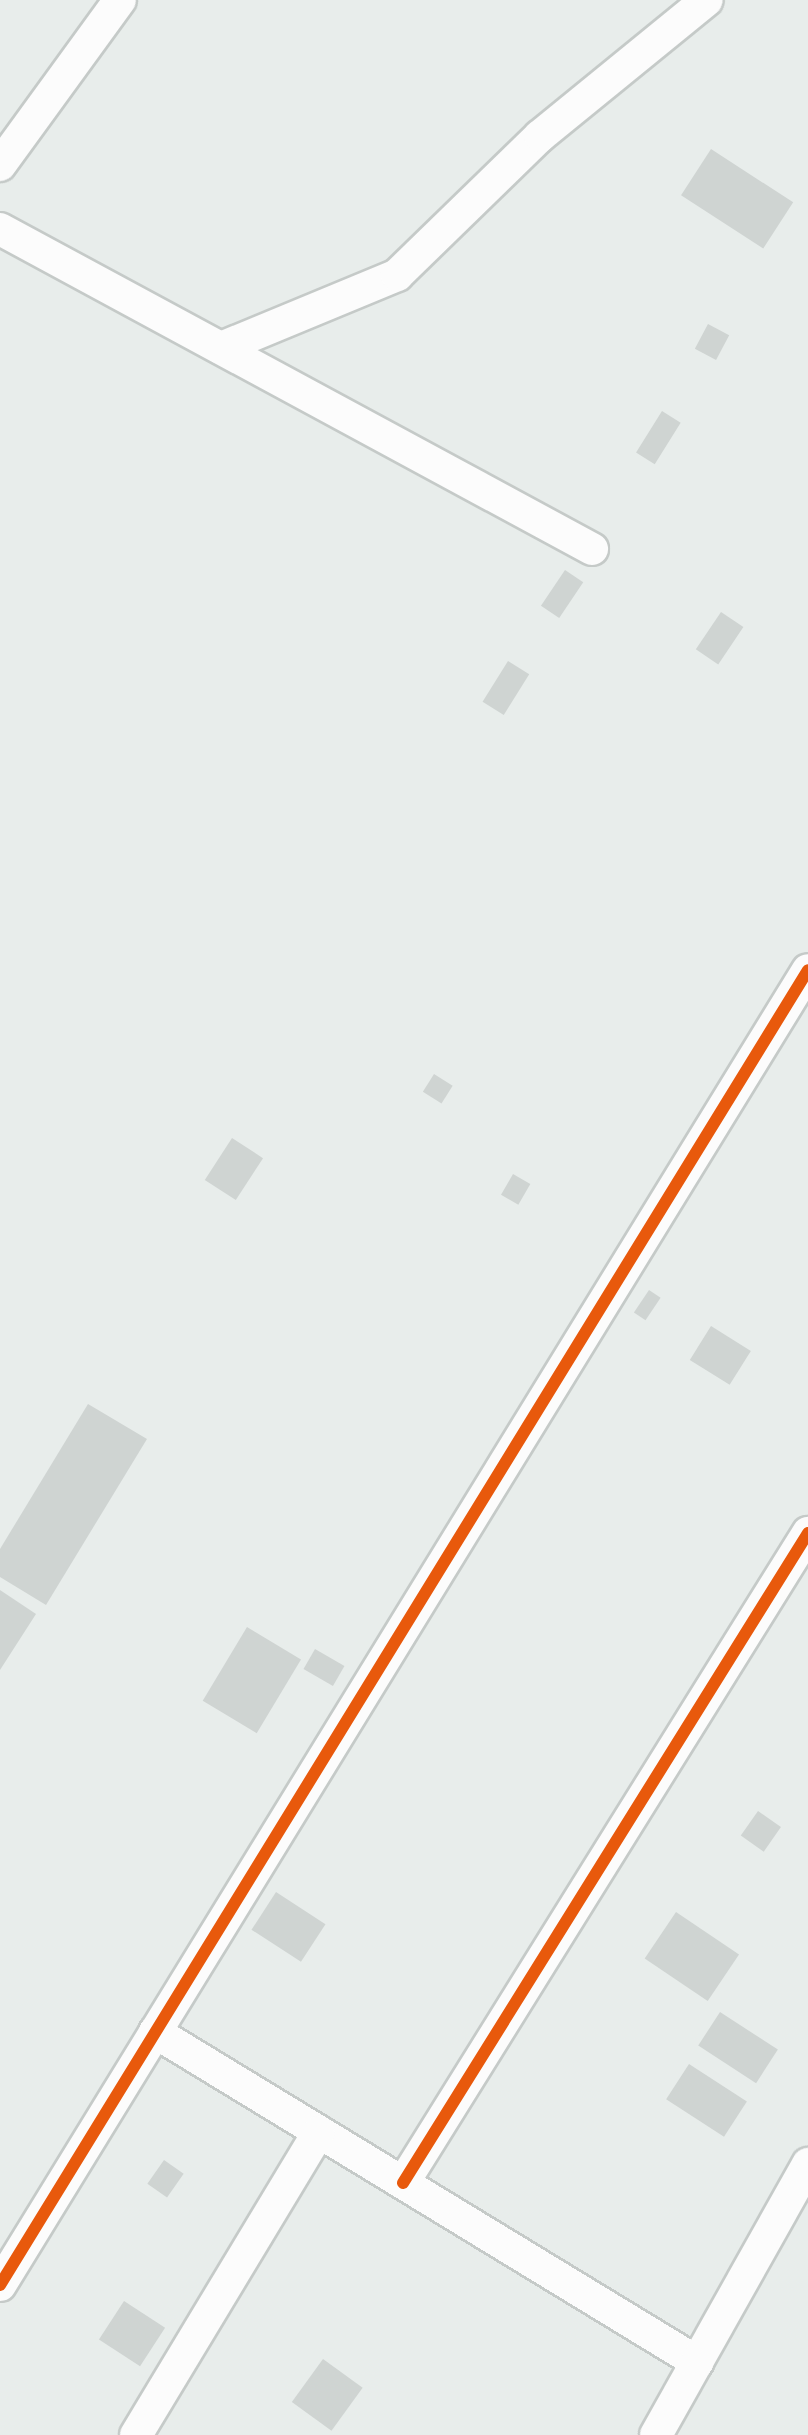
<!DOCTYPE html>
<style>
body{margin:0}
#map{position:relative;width:808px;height:2435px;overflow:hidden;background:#e8edeb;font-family:"PT Sans",sans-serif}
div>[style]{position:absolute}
.building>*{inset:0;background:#cfd4d2;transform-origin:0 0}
.roads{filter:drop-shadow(2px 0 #c5cac8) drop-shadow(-2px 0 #c5cac8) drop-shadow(0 2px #c5cac8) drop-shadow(0 -2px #c5cac8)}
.street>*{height:32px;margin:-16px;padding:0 16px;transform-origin:16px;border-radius:16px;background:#fcfcfc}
.cycleway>*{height:12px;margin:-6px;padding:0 6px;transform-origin:6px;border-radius:6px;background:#e8590c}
span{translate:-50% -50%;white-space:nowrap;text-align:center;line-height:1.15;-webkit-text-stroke:6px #f7fbf9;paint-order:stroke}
</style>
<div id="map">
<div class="building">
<i style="left:711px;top:149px;width:98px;height:55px;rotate:33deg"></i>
<i style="left:708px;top:324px;width:24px;height:28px;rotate:28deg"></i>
<i style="left:662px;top:411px;width:22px;height:49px;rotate:32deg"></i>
<i style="left:565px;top:570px;width:22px;height:43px;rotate:34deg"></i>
<i style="left:721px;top:612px;width:27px;height:45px;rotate:34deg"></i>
<i style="left:508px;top:661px;width:25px;height:48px;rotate:32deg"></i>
<i style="left:434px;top:1074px;width:22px;height:21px;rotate:32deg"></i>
<i style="left:232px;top:1138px;width:37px;height:50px;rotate:33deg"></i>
<i style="left:513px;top:1174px;width:20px;height:24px;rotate:30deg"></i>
<i style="left:649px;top:1290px;width:14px;height:27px;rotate:34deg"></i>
<i style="left:711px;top:1326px;width:47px;height:40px;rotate:32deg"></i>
<i style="clip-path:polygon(88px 1404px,147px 1439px,46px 1605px,0 1577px,0 1549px)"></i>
<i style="clip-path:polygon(0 1590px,36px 1614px,0 1670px)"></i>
<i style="left:247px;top:1627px;width:63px;height:86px;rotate:31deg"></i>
<i style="left:315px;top:1649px;width:34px;height:23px;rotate:30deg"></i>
<i style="left:758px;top:1811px;width:28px;height:30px;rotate:35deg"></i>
<i style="left:276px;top:1892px;width:59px;height:45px;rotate:33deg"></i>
<i style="left:676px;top:1912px;width:76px;height:56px;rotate:34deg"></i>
<i style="left:720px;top:2012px;width:69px;height:40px;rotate:33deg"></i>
<i style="left:689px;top:2064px;width:69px;height:42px;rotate:33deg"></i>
<i style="left:164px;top:2160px;width:24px;height:29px;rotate:35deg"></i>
<i style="left:124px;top:2301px;width:49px;height:46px;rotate:33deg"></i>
<i style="left:323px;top:2359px;width:49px;height:53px;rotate:36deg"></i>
</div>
<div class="roads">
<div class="street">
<i style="left:0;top:165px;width:204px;rotate:-54deg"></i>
<i style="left:0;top:229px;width:673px;rotate:28.39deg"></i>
<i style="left:221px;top:348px;width:191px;rotate:-22.5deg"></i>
<i style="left:397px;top:275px;width:199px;rotate:-44.2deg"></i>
<i style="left:540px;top:136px;width:215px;rotate:-39.2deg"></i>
<i style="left:155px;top:2032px;width:635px;rotate:31.34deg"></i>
<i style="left:403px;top:2183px;width:766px;rotate:-58.07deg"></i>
<i style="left:0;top:2285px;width:1543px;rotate:-58.43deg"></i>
<i style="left:136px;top:2435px;width:354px;rotate:-58.9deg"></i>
<i style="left:656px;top:2435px;width:311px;rotate:-60.7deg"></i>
</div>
</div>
<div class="cycleway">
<i style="left:403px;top:2183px;width:766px;rotate:-58.07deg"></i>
<i style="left:0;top:2285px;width:1543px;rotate:-58.43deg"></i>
</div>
</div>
